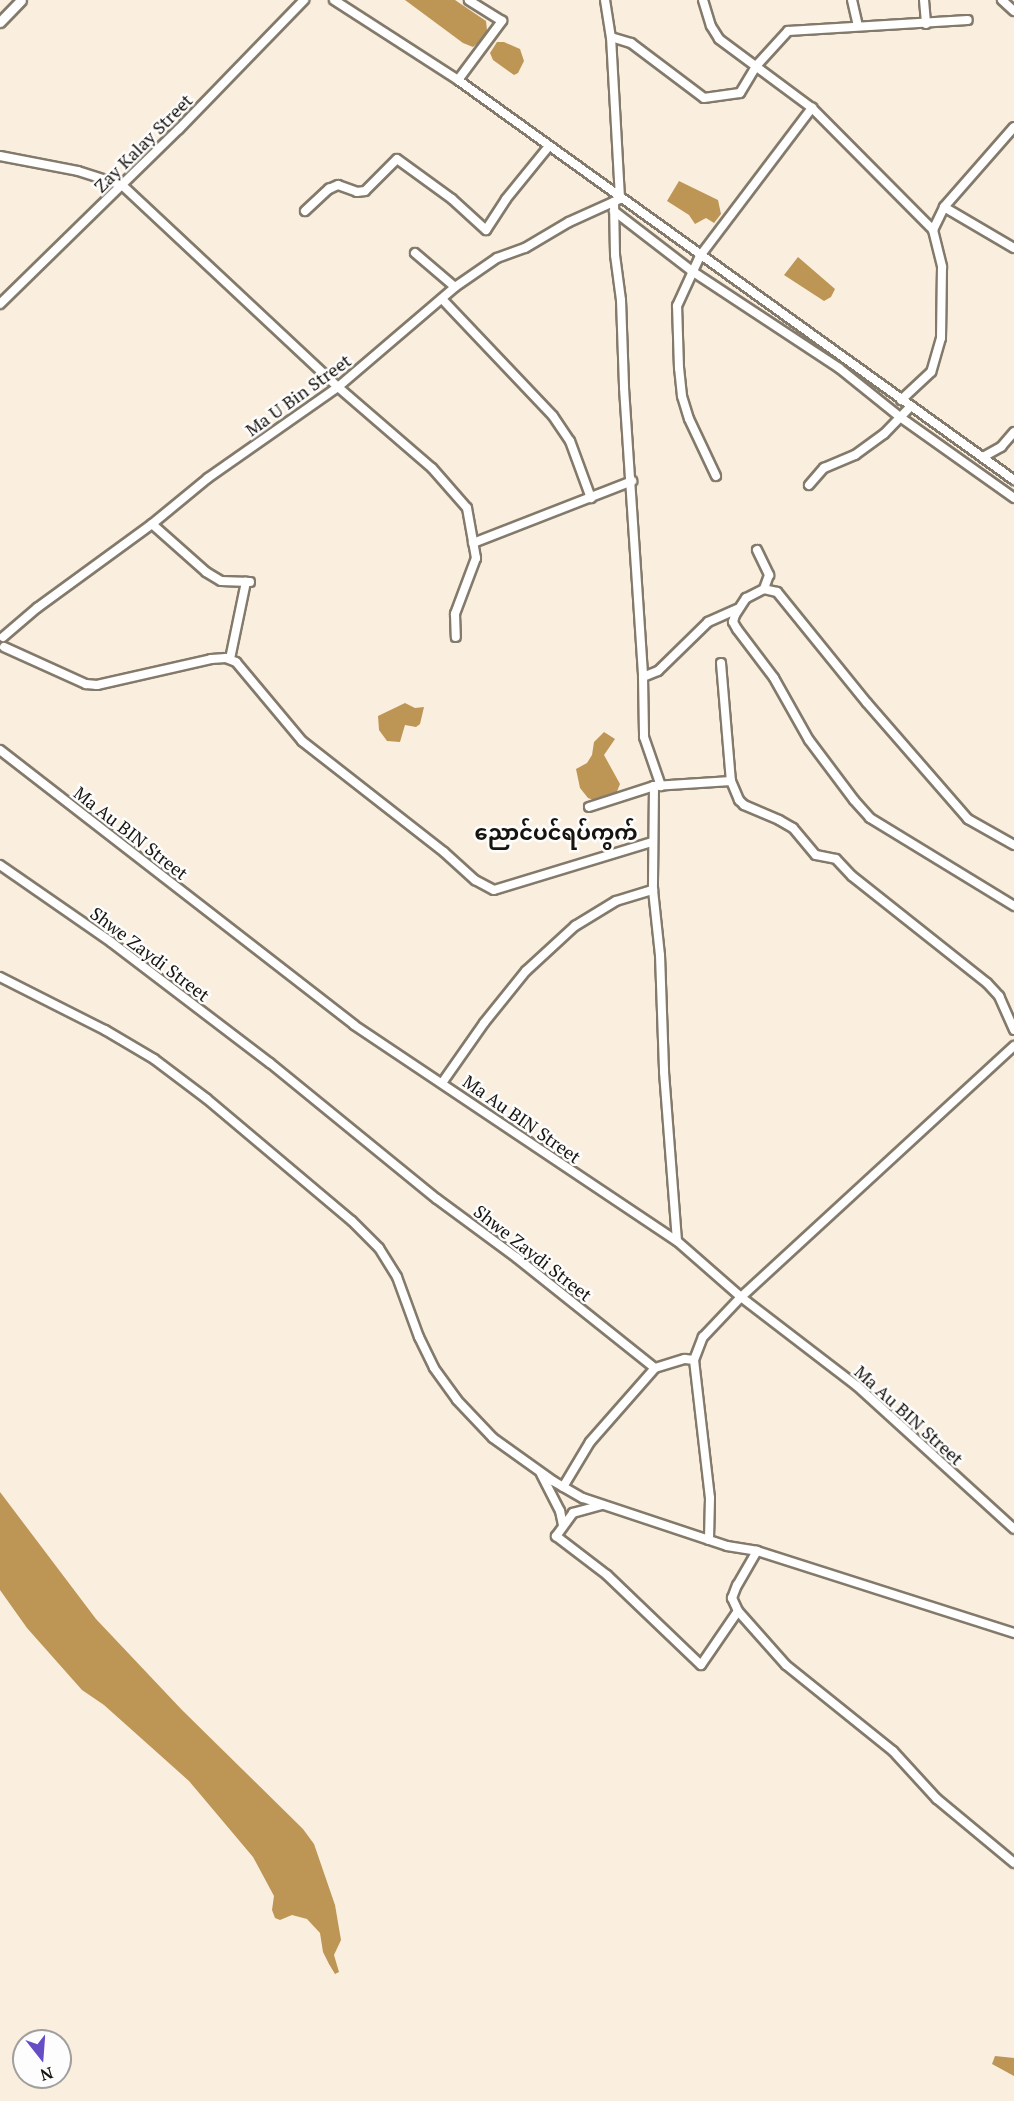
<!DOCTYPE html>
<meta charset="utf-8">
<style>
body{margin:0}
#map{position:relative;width:1014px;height:2101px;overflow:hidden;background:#faefde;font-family:"PT Serif","Noto Sans Myanmar",serif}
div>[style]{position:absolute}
.water>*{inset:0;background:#bd9555}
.roads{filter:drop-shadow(2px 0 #837a6b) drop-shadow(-2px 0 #837a6b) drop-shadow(0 2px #837a6b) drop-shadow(0 -2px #837a6b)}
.minor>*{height:8px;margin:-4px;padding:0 4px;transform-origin:4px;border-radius:4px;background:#fff}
.major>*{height:9px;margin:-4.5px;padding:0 4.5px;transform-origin:4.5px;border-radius:4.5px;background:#fff}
span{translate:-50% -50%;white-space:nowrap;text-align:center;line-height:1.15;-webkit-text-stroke:5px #fdfdfd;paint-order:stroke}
.street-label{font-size:18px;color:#17130e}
.quarter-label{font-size:21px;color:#17130e;font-weight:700}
.north{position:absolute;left:12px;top:2029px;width:60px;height:60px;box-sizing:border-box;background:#fdfdfd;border:2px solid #a19f9d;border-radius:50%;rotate:163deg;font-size:16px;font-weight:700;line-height:24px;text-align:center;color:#17130e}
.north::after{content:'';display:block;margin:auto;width:21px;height:27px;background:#664cc5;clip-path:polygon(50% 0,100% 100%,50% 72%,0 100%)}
</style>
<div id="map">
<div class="water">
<i style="clip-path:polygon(405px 0,455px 0,486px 21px,487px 30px,484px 38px,473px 47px,463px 43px)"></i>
<i style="clip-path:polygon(497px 42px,504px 42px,520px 49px,524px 61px,518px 73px,514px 75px,493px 60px,490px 53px)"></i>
<i style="clip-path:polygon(679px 181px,718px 200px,721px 214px,714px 223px,706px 218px,695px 224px,689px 215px,667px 201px)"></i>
<i style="clip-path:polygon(798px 257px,835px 289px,831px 297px,824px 301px,784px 275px)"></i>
<i style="clip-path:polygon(405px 703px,415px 708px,424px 707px,420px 724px,416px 727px,405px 725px,400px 742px,387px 741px,379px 730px,378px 716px)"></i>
<i style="clip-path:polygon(604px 732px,615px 739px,604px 755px,620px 784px,616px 794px,596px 801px,588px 798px,580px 788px,576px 769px,587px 763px,592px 755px,594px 742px)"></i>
<i style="clip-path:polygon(0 1492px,96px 1619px,182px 1710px,303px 1829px,314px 1844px,335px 1905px,341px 1940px,334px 1955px,339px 1972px,335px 1974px,329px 1964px,323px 1952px,320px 1933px,307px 1919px,292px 1915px,280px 1920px,275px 1918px,272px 1910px,274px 1896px,253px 1857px,189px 1781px,104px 1705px,82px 1690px,27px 1628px,0 1590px)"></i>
<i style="clip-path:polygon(995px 2056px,1014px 2058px,1014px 2076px,992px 2064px)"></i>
</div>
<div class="roads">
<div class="minor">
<i style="left:334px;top:0;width:148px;rotate:32.8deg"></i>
<i style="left:458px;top:80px;width:685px;rotate:35.73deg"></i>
<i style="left:605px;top:0;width:37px;rotate:81deg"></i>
<i style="left:611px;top:37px;width:160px;rotate:86.8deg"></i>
<i style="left:703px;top:0;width:27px;rotate:73deg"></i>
<i style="left:711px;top:26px;width:15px;rotate:58deg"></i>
<i style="left:719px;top:39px;width:116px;rotate:36.6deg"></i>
<i style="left:812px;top:108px;width:172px;rotate:45.2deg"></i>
<i style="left:933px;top:230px;width:38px;rotate:76deg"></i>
<i style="left:942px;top:267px;width:71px;rotate:90.8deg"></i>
<i style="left:941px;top:338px;width:35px;rotate:106deg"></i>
<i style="left:931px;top:372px;width:41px;rotate:137deg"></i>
<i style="left:852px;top:0;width:26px;rotate:77deg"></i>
<i style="left:924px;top:0;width:24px;rotate:85deg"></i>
<i style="left:1002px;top:0;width:16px;rotate:43deg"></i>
<i style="left:611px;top:37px;width:21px;rotate:17deg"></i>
<i style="left:631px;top:43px;width:91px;rotate:37deg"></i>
<i style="left:704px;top:98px;width:36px;rotate:-8deg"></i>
<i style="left:740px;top:93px;width:33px;rotate:-59deg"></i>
<i style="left:757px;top:65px;width:46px;rotate:-47.6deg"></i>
<i style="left:788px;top:31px;width:180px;rotate:-3.5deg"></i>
<i style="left:458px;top:80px;width:74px;rotate:-53.3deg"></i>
<i style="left:502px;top:21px;width:39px;rotate:-148deg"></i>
<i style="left:0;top:156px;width:79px;rotate:10.9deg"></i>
<i style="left:78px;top:171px;width:46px;rotate:17.7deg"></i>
<i style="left:122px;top:185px;width:296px;rotate:43.1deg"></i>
<i style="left:338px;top:387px;width:124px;rotate:40.8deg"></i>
<i style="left:432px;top:468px;width:53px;rotate:48.8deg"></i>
<i style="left:467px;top:508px;width:51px;rotate:79.8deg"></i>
<i style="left:476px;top:558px;width:60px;rotate:110.6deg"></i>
<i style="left:455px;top:614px;width:23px;rotate:88deg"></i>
<i style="left:614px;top:202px;width:53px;rotate:88.9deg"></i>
<i style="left:615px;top:255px;width:45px;rotate:82.4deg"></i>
<i style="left:621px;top:300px;width:88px;rotate:88deg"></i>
<i style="left:624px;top:388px;width:290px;rotate:86.2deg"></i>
<i style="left:643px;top:677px;width:16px;rotate:-22deg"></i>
<i style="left:658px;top:671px;width:70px;rotate:-44.4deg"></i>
<i style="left:708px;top:622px;width:32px;rotate:-24deg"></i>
<i style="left:944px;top:207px;width:81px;rotate:30.4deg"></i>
<i style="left:305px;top:211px;width:33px;rotate:-43deg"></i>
<i style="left:329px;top:189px;width:10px;rotate:-24deg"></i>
<i style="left:338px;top:185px;width:20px;rotate:20deg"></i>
<i style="left:357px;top:192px;width:8px;rotate:-7deg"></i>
<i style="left:365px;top:191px;width:45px;rotate:-45deg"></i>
<i style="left:397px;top:159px;width:68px;rotate:36deg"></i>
<i style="left:452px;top:199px;width:46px;rotate:42.4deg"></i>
<i style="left:486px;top:230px;width:37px;rotate:-57deg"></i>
<i style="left:506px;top:199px;width:68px;rotate:-50.9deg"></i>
<i style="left:614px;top:211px;width:98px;rotate:37.6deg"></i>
<i style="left:692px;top:271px;width:176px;rotate:33.4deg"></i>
<i style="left:839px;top:368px;width:78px;rotate:38.8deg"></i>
<i style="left:900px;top:417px;width:140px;rotate:35.4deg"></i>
<i style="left:933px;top:230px;width:25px;rotate:-64deg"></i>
<i style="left:944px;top:207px;width:106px;rotate:-48.8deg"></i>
<i style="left:415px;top:253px;width:52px;rotate:40.4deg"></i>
<i style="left:442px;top:299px;width:161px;rotate:46.5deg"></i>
<i style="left:553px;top:416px;width:30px;rotate:56deg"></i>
<i style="left:570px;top:441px;width:61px;rotate:69.8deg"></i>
<i style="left:0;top:304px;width:250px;rotate:-44.4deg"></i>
<i style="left:179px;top:129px;width:180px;rotate:-45.9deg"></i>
<i style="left:983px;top:457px;width:21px;rotate:-29deg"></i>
<i style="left:1001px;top:447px;width:20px;rotate:-49deg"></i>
<i style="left:716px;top:476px;width:63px;rotate:-115.3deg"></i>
<i style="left:689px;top:419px;width:24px;rotate:-107deg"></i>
<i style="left:682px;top:396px;width:28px;rotate:-96deg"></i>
<i style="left:679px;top:368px;width:62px;rotate:-91.8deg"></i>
<i style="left:677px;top:306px;width:55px;rotate:-65.3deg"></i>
<i style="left:700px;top:256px;width:186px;rotate:-52.9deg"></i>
<i style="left:809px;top:485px;width:23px;rotate:-49deg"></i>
<i style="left:824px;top:468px;width:34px;rotate:-23deg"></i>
<i style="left:855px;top:455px;width:36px;rotate:-36deg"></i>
<i style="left:884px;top:434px;width:39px;rotate:-46deg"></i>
<i style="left:152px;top:524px;width:72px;rotate:41.6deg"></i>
<i style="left:206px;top:572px;width:17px;rotate:31deg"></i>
<i style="left:221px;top:581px;width:29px;rotate:2deg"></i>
<i style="left:473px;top:543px;width:171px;rotate:-21.3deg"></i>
<i style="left:757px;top:550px;width:28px;rotate:64deg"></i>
<i style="left:769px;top:575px;width:15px;rotate:110deg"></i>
<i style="left:3px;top:637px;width:45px;rotate:-40.5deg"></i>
<i style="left:37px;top:608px;width:142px;rotate:-36.1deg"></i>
<i style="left:152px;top:524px;width:72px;rotate:-39.4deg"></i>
<i style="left:208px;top:478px;width:159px;rotate:-35deg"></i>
<i style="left:338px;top:387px;width:154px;rotate:-40.5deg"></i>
<i style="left:455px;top:287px;width:51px;rotate:-34.6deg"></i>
<i style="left:497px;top:258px;width:30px;rotate:-20deg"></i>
<i style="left:525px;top:248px;width:51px;rotate:-30.6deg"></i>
<i style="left:569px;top:222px;width:58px;rotate:-24.4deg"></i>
<i style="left:4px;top:647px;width:90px;rotate:24.3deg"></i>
<i style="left:86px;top:684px;width:11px;rotate:5deg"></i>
<i style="left:97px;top:685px;width:117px;rotate:-12.8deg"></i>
<i style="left:211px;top:659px;width:15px;rotate:-4deg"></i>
<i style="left:226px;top:658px;width:11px;rotate:22deg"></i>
<i style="left:236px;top:662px;width:103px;rotate:50.1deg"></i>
<i style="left:302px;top:741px;width:180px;rotate:38deg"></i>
<i style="left:444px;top:852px;width:42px;rotate:42.1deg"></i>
<i style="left:475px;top:880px;width:21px;rotate:28deg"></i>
<i style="left:494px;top:890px;width:165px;rotate:-16.9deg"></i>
<i style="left:230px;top:659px;width:79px;rotate:-78.3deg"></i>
<i style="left:721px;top:663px;width:118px;rotate:85.2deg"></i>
<i style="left:731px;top:781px;width:21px;rotate:67deg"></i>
<i style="left:739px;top:800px;width:7px;rotate:45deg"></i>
<i style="left:744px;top:805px;width:38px;rotate:23deg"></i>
<i style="left:779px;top:820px;width:16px;rotate:30deg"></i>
<i style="left:793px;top:828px;width:35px;rotate:50deg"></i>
<i style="left:816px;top:855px;width:20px;rotate:11deg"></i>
<i style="left:836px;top:859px;width:23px;rotate:47deg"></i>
<i style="left:852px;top:876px;width:172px;rotate:38.4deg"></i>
<i style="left:987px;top:983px;width:18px;rotate:47deg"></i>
<i style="left:999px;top:996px;width:37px;rotate:66deg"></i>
<i style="left:643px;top:677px;width:60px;rotate:89deg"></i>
<i style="left:644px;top:737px;width:52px;rotate:70.9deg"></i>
<i style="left:0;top:750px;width:448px;rotate:37.8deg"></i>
<i style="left:354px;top:1025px;width:389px;rotate:33.8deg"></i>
<i style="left:677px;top:1241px;width:85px;rotate:41.2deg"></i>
<i style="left:741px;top:1297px;width:146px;rotate:37.5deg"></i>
<i style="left:857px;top:1386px;width:212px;rotate:42.3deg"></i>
<i style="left:654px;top:786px;width:104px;rotate:90.6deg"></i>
<i style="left:653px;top:890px;width:65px;rotate:83.9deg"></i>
<i style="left:660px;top:955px;width:117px;rotate:88deg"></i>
<i style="left:664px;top:1072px;width:169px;rotate:85.6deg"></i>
<i style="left:589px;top:807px;width:68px;rotate:-17.9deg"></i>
<i style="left:654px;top:786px;width:77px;rotate:-3.7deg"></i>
<i style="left:1014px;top:845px;width:53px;rotate:-150.5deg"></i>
<i style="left:968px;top:819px;width:154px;rotate:-131deg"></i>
<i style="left:867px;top:703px;width:143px;rotate:-129deg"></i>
<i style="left:777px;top:592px;width:13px;rotate:-167deg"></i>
<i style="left:764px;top:589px;width:20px;rotate:153deg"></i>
<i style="left:746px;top:598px;width:20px;rotate:123deg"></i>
<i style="left:735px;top:615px;width:7px;rotate:106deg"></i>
<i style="left:733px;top:622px;width:8px;rotate:60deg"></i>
<i style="left:737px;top:629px;width:61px;rotate:52.9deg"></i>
<i style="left:774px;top:678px;width:71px;rotate:60.6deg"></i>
<i style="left:809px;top:740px;width:75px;rotate:53.1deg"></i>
<i style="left:854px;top:800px;width:24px;rotate:48deg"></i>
<i style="left:870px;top:818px;width:169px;rotate:31.4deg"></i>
<i style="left:0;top:865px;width:135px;rotate:34.7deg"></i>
<i style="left:111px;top:942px;width:200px;rotate:37.3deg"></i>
<i style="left:270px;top:1063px;width:215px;rotate:39.2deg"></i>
<i style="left:437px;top:1199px;width:99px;rotate:36.4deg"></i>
<i style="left:517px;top:1258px;width:176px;rotate:38.6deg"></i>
<i style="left:655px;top:1368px;width:31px;rotate:-17deg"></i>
<i style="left:685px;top:1359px;width:9px;rotate:6deg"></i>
<i style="left:694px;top:1360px;width:25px;rotate:-69deg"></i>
<i style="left:703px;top:1337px;width:55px;rotate:-46.5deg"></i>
<i style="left:741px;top:1297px;width:371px;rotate:-42.6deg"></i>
<i style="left:0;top:977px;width:118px;rotate:26.8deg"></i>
<i style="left:105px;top:1030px;width:57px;rotate:30.6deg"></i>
<i style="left:154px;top:1059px;width:66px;rotate:37deg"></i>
<i style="left:207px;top:1099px;width:189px;rotate:40.1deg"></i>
<i style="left:352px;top:1221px;width:38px;rotate:45deg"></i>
<i style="left:379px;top:1248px;width:34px;rotate:58deg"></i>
<i style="left:397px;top:1277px;width:64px;rotate:69.9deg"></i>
<i style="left:419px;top:1337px;width:34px;rotate:64deg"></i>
<i style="left:434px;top:1368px;width:39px;rotate:54deg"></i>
<i style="left:457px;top:1400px;width:52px;rotate:46.5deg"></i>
<i style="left:493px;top:1438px;width:74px;rotate:35.6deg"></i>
<i style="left:553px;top:1481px;width:34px;rotate:30deg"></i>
<i style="left:583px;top:1498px;width:152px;rotate:18.4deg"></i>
<i style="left:727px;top:1546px;width:30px;rotate:9deg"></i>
<i style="left:757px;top:1551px;width:270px;rotate:17.7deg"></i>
<i style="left:442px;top:1083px;width:73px;rotate:-55deg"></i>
<i style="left:484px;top:1023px;width:67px;rotate:-51.1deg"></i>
<i style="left:526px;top:971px;width:67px;rotate:-42.6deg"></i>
<i style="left:575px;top:926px;width:48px;rotate:-31.4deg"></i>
<i style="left:616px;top:901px;width:39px;rotate:-17deg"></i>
<i style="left:694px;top:1360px;width:139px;rotate:83.4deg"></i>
<i style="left:710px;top:1498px;width:42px;rotate:91.4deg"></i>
<i style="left:541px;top:1474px;width:42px;rotate:62.8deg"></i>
<i style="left:560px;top:1511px;width:14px;rotate:78deg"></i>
<i style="left:563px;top:1487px;width:52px;rotate:-59deg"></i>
<i style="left:590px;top:1442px;width:98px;rotate:-48.7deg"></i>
<i style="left:602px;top:1505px;width:30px;rotate:165deg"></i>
<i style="left:573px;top:1513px;width:29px;rotate:126deg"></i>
<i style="left:556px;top:1536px;width:64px;rotate:37.4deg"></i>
<i style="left:607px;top:1575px;width:130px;rotate:43.8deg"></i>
<i style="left:701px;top:1665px;width:65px;rotate:-55.6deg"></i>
<i style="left:757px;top:1551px;width:39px;rotate:120deg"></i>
<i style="left:737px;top:1585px;width:14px;rotate:111deg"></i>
<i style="left:732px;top:1598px;width:14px;rotate:65deg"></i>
<i style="left:738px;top:1611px;width:72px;rotate:48.4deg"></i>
<i style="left:786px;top:1665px;width:137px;rotate:38.8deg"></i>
<i style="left:893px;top:1751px;width:65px;rotate:47.5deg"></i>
<i style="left:937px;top:1799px;width:100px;rotate:39.7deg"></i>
</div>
<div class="major">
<i style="left:0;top:22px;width:30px;rotate:-46deg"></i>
</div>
</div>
<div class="street-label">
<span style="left:143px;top:143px;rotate:-45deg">Zay Kalay Street</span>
<span style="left:298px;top:395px;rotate:-36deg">Ma U Bin Street</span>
<span style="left:131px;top:833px;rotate:38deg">Ma Au BIN Street</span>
<span style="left:150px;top:954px;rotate:37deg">Shwe Zaydi Street</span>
<span style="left:522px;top:1119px;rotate:35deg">Ma Au BIN Street</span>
<span style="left:533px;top:1253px;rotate:38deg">Shwe Zaydi Street</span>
<span style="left:909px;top:1415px;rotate:42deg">Ma Au BIN Street</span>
</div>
<div class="quarter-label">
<span style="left:556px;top:832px">ညောင်ပင်ရပ်ကွက်</span>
</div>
<div class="north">N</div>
</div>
